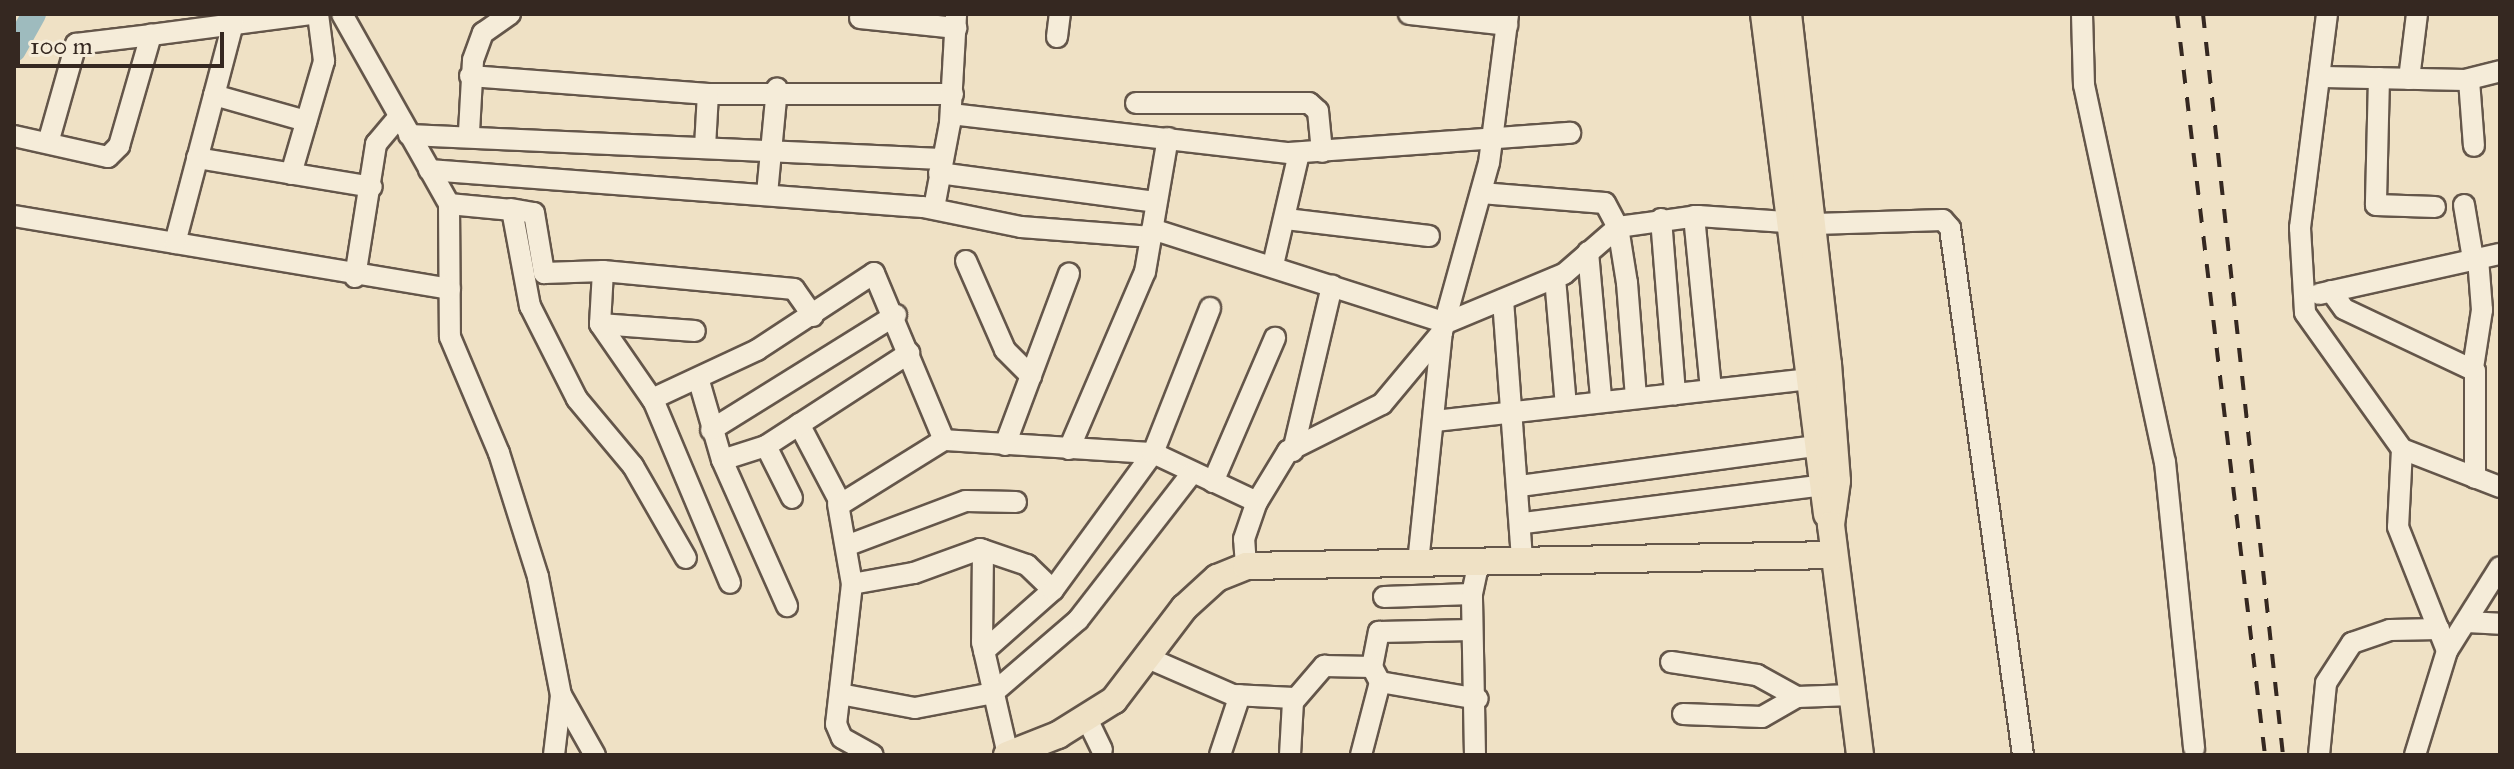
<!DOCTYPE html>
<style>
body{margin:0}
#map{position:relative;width:2514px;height:769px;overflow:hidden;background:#efe1c5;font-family:"IM FELL Great Primer",serif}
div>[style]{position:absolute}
.river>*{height:24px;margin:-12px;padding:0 12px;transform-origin:12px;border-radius:12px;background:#9ebbbe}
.roads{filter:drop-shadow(2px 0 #64564a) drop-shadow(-2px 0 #64564a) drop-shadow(0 2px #64564a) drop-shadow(0 -2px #64564a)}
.minor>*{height:20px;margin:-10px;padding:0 10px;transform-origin:10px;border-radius:10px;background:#f5ecd9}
.major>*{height:26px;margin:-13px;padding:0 13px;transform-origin:13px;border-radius:13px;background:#efe1c5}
.rail>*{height:4px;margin-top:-2px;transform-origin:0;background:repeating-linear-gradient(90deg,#352821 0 14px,transparent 0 28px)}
span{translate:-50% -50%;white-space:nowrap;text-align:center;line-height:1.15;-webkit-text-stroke:6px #f5ecd9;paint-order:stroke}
.frame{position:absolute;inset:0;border:16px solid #352821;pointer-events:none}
.scale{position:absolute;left:16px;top:32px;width:208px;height:36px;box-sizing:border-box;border:4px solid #352821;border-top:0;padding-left:10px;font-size:24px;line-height:28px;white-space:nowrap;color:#352821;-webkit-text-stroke:6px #f5ecd9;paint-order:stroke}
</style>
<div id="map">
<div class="river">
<i style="left:14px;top:50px;width:41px;rotate:-60.9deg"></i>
</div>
<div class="roads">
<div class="minor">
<i style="left:342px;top:14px;width:218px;rotate:60.6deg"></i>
<i style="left:449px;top:204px;width:133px;rotate:89.6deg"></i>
<i style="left:450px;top:337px;width:126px;rotate:67.1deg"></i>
<i style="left:499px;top:453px;width:130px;rotate:72.5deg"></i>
<i style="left:538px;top:577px;width:120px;rotate:79deg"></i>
<i style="left:561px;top:695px;width:69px;rotate:60.5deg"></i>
<i style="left:1409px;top:14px;width:99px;rotate:6.4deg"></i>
<i style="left:2082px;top:14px;width:71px;rotate:88.4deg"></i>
<i style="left:2084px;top:85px;width:386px;rotate:77.9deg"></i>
<i style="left:2165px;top:462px;width:288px;rotate:84.2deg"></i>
<i style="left:2327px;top:14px;width:216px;rotate:97.2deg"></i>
<i style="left:2300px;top:228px;width:85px;rotate:86.6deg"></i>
<i style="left:2305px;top:313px;width:167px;rotate:54.5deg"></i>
<i style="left:2402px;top:449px;width:105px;rotate:21.2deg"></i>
<i style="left:860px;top:18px;width:97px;rotate:5.9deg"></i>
<i style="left:1057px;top:37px;width:23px;rotate:-83deg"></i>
<i style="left:470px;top:76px;width:239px;rotate:4.3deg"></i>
<i style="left:708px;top:94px;width:245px"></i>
<i style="left:2324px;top:77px;width:141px;rotate:1.2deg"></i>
<i style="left:2465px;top:80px;width:36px;rotate:-14deg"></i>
<i style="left:2379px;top:78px;width:127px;rotate:91.4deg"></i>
<i style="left:2376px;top:205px;width:59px;rotate:1.9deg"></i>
<i style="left:2409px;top:79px;width:65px;rotate:-83deg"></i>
<i style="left:2469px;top:80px;width:66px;rotate:85.7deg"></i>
<i style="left:214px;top:95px;width:96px;rotate:15.8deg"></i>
<i style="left:1136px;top:103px;width:173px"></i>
<i style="left:1309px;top:103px;width:12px;rotate:42deg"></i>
<i style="left:1318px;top:111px;width:41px;rotate:84.4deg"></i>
<i style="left:951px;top:114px;width:340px;rotate:6.6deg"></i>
<i style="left:1289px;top:153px;width:282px;rotate:-4.1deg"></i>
<i style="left:469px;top:132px;width:72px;rotate:-86.8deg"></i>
<i style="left:473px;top:60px;width:29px;rotate:-70deg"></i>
<i style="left:483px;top:33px;width:33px;rotate:-35deg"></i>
<i style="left:409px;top:135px;width:533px;rotate:2.58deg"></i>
<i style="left:14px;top:136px;width:96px;rotate:12.6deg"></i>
<i style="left:108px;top:157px;width:16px;rotate:-45deg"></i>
<i style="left:119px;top:146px;width:116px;rotate:-73.9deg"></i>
<i style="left:151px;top:35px;width:161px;rotate:-7.5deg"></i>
<i style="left:48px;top:143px;width:103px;rotate:-74.2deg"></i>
<i style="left:76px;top:44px;width:76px;rotate:-6.8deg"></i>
<i style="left:705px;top:147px;width:53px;rotate:-86.8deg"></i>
<i style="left:197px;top:158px;width:177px;rotate:9.4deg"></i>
<i style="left:429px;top:170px;width:495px;rotate:4.3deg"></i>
<i style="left:923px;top:207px;width:100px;rotate:11.5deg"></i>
<i style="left:1021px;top:227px;width:131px;rotate:4.4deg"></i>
<i style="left:939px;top:173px;width:218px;rotate:7.6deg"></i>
<i style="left:291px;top:174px;width:118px;rotate:-73.7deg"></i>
<i style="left:324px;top:61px;width:47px;rotate:-97.3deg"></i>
<i style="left:1481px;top:193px;width:124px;rotate:4.6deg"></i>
<i style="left:1605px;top:203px;width:27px;rotate:62deg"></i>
<i style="left:1618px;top:227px;width:57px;rotate:80.9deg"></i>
<i style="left:1627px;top:283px;width:114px;rotate:85.5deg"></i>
<i style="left:767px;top:194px;width:106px;rotate:-84.6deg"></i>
<i style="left:449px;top:204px;width:63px;rotate:5.4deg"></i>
<i style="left:512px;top:210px;width:98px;rotate:79.4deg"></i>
<i style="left:530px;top:306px;width:104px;rotate:63.2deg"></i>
<i style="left:577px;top:399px;width:87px;rotate:50.1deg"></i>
<i style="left:633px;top:466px;width:106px;rotate:60.1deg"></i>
<i style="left:2464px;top:205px;width:55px;rotate:80.5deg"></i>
<i style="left:934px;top:208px;width:86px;rotate:-79.3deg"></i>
<i style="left:950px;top:123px;width:109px;rotate:-86.8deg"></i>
<i style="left:511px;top:209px;width:23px;rotate:10deg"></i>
<i style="left:534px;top:213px;width:61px;rotate:80.5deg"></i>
<i style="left:544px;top:273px;width:59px;rotate:-1.9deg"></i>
<i style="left:603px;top:271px;width:192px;rotate:5.4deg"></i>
<i style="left:794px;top:289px;width:33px;rotate:55deg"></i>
<i style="left:14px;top:216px;width:442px;rotate:9.5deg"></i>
<i style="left:1694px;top:216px;width:174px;rotate:84.4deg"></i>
<i style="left:1286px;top:219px;width:144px;rotate:6.8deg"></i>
<i style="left:1661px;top:219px;width:176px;rotate:85.4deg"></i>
<i style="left:1152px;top:229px;width:309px;rotate:17.7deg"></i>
<i style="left:1446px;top:323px;width:128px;rotate:-22.6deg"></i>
<i style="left:1564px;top:274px;width:72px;rotate:-41deg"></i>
<i style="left:1618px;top:227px;width:81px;rotate:-7.8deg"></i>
<i style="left:1698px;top:216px;width:117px;rotate:3.9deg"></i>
<i style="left:1815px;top:224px;width:128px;rotate:-1.8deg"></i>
<i style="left:1943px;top:220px;width:11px;rotate:49deg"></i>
<i style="left:1950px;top:228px;width:532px;rotate:82.11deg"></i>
<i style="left:175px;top:243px;width:228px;rotate:-75.2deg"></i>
<i style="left:1588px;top:252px;width:148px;rotate:84.9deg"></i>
<i style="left:966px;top:261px;width:97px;rotate:66.3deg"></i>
<i style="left:1005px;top:350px;width:37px;rotate:45deg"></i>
<i style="left:1273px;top:265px;width:115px;rotate:-76.9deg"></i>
<i style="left:603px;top:271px;width:53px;rotate:93.2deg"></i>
<i style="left:600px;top:324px;width:95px;rotate:55.3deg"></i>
<i style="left:654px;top:402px;width:196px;rotate:67.2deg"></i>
<i style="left:355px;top:277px;width:135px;rotate:-81deg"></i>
<i style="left:376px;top:144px;width:34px;rotate:-50deg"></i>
<i style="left:1555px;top:278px;width:128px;rotate:85.1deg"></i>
<i style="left:2331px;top:291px;width:22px;rotate:54deg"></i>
<i style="left:2344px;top:309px;width:145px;rotate:25.3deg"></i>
<i style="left:2475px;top:371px;width:107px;rotate:90deg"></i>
<i style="left:2319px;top:294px;width:185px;rotate:-12.5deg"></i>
<i style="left:1503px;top:300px;width:262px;rotate:85.8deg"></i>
<i style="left:600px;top:324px;width:95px;rotate:4.2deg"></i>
<i style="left:2473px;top:368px;width:59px;rotate:-81.2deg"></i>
<i style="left:2482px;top:310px;width:52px;rotate:-94.4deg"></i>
<i style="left:699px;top:381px;width:82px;rotate:73.8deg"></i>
<i style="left:722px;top:460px;width:160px;rotate:66deg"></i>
<i style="left:652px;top:399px;width:116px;rotate:-25deg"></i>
<i style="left:757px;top:350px;width:140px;rotate:-33.3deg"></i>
<i style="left:874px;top:273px;width:181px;rotate:67.3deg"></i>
<i style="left:944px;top:440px;width:209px;rotate:3.6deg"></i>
<i style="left:1153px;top:453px;width:115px;rotate:25.2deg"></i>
<i style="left:1435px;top:421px;width:375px;rotate:-6.4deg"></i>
<i style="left:799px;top:424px;width:90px;rotate:62.3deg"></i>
<i style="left:841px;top:504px;width:121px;rotate:-31.9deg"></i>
<i style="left:711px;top:430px;width:218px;rotate:-31.9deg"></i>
<i style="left:1005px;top:445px;width:183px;rotate:-69.5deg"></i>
<i style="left:766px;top:446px;width:58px;rotate:63.4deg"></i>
<i style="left:1069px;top:449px;width:193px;rotate:-66.8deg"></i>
<i style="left:1145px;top:272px;width:136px;rotate:-80.3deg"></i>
<i style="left:2402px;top:449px;width:78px;rotate:92.9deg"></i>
<i style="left:2398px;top:527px;width:133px;rotate:68.4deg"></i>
<i style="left:1293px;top:451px;width:170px;rotate:-76.7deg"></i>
<i style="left:722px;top:460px;width:46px;rotate:-17.7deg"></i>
<i style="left:766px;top:446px;width:171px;rotate:-33deg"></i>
<i style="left:1213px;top:482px;width:157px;rotate:-66.7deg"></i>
<i style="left:1520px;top:486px;width:297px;rotate:-7.7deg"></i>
<i style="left:838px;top:504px;width:81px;rotate:80.1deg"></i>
<i style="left:852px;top:584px;width:141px;rotate:96.5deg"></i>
<i style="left:836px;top:724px;width:15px;rotate:67deg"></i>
<i style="left:842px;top:738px;width:35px;rotate:29deg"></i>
<i style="left:1524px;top:523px;width:296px;rotate:-7.2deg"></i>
<i style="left:846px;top:546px;width:128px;rotate:-20.6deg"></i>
<i style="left:966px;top:501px;width:50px;rotate:1.1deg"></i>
<i style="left:983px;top:550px;width:92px;rotate:90.6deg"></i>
<i style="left:982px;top:642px;width:116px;rotate:77deg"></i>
<i style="left:1418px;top:563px;width:232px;rotate:-84.1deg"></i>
<i style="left:1442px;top:332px;width:175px;rotate:-74.5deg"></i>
<i style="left:1489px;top:163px;width:150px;rotate:-82.7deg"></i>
<i style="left:1246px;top:566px;width:27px;rotate:-94deg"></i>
<i style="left:1244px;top:539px;width:39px;rotate:-71deg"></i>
<i style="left:1257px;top:502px;width:60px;rotate:-58.7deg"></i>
<i style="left:1288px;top:451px;width:105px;rotate:-26.6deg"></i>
<i style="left:1382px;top:404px;width:94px;rotate:-50.2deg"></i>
<i style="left:852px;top:584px;width:63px;rotate:-10.1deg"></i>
<i style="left:914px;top:573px;width:70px;rotate:-20deg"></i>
<i style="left:980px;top:549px;width:50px;rotate:18.8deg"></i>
<i style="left:1027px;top:565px;width:36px;rotate:44deg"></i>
<i style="left:1384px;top:597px;width:88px;rotate:-2deg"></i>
<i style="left:2467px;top:622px;width:33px;rotate:3deg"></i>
<i style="left:984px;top:651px;width:92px;rotate:-41.5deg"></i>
<i style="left:1053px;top:590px;width:170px;rotate:-53.9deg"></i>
<i style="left:1153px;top:453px;width:156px;rotate:-68.5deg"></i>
<i style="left:1148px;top:658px;width:93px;rotate:23.5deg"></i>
<i style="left:1233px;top:695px;width:61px;rotate:2.8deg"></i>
<i style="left:1671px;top:662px;width:87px;rotate:8.6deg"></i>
<i style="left:1757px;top:675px;width:46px;rotate:28.8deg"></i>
<i style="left:1797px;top:697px;width:55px;rotate:-2.1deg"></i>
<i style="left:1372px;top:667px;width:36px;rotate:-79deg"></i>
<i style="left:1379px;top:632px;width:93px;rotate:-1.2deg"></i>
<i style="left:840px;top:694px;width:76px;rotate:10.6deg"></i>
<i style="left:915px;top:708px;width:79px;rotate:-10.9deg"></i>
<i style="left:993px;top:693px;width:112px;rotate:-40.7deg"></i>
<i style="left:1078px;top:620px;width:186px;rotate:-52.2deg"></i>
<i style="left:1683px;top:714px;width:79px;rotate:2.2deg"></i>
<i style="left:1762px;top:717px;width:40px;rotate:-29.7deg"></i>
<i style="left:1087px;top:719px;width:34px;rotate:64deg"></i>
<i style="left:554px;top:755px;width:60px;rotate:-83.3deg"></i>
<i style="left:1220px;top:755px;width:63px;rotate:-71.6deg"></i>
<i style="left:1290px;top:755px;width:53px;rotate:-86.8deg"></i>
<i style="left:1293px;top:702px;width:48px;rotate:-49.3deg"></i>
<i style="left:1324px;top:666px;width:48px;rotate:1.2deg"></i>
<i style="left:1372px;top:667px;width:17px;rotate:62deg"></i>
<i style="left:1380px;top:682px;width:99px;rotate:9.8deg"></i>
<i style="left:1361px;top:755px;width:75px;rotate:-75.4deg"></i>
<i style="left:1475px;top:755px;width:161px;rotate:-91.1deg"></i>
<i style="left:1472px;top:594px;width:33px;rotate:-78deg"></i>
<i style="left:2319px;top:755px;width:72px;rotate:-84.4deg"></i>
<i style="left:2326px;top:683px;width:48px;rotate:-57deg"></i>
<i style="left:2352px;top:643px;width:40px;rotate:-18.9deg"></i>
<i style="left:2390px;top:630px;width:49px;rotate:-1.2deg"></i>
<i style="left:2415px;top:755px;width:109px;rotate:-72.9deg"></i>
<i style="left:2447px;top:651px;width:99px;rotate:-57.8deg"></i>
</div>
<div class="major">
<i style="left:1764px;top:14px;width:504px;rotate:82.82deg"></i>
<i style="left:1788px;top:14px;width:352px;rotate:83.5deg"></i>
<i style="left:1828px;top:364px;width:117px;rotate:85.6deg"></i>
<i style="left:1837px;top:481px;width:44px;rotate:97.8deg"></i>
<i style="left:1831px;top:525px;width:232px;rotate:82.8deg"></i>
<i style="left:1007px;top:755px;width:55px;rotate:-21.4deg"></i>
<i style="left:1058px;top:735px;width:66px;rotate:-32deg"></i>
<i style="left:1114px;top:700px;width:116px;rotate:-52.7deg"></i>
<i style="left:1184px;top:608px;width:45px;rotate:-42.3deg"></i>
<i style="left:1217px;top:578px;width:31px;rotate:-22deg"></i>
<i style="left:1246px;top:566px;width:588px;rotate:-1.07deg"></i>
</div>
</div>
<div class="rail">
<i style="left:2177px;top:14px;width:746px;rotate:83.23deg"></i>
<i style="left:2203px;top:14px;width:745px;rotate:83.84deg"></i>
</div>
<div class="frame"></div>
<div class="scale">100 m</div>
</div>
